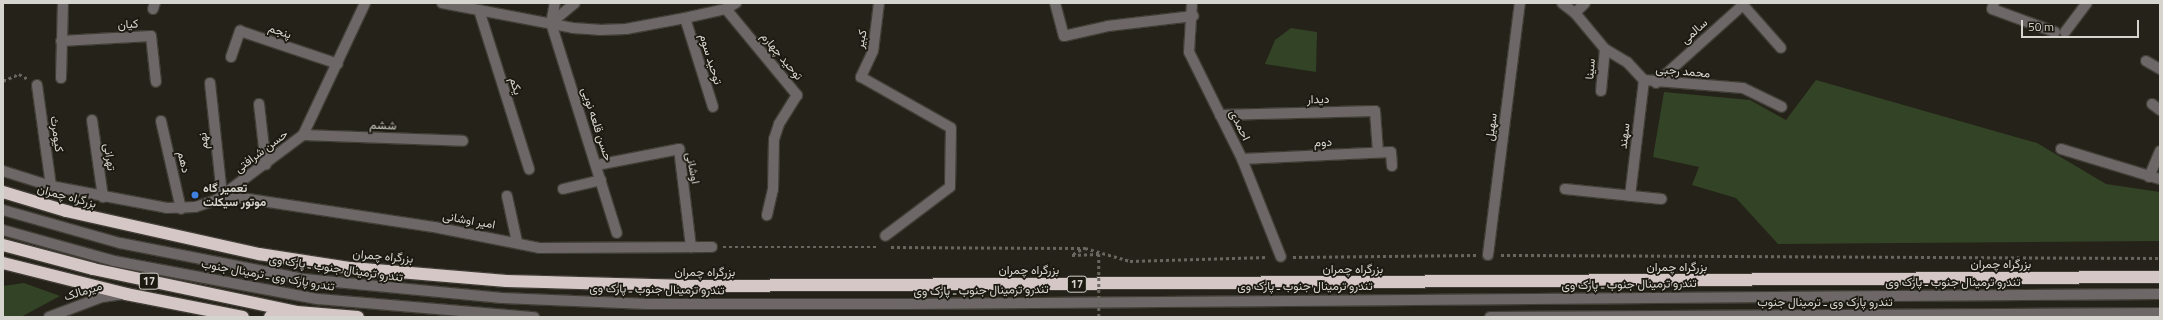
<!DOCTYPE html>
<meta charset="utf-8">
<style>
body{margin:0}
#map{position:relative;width:2163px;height:320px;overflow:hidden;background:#252219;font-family:"Titillium Web",Vazirmatn,sans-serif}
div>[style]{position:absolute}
.green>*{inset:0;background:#334325}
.path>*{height:2.5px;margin-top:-1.25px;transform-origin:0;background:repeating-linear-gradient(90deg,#68665e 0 3px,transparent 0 6px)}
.roads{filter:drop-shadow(1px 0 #413e36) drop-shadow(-1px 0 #413e36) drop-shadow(0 1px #413e36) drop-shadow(0 -1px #413e36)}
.minor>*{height:10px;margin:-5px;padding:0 5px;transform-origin:5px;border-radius:5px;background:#6d6767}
.highway>*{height:12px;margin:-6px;padding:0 6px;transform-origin:6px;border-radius:6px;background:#d6c7c7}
.path-bridge>*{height:2.5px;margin-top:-1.25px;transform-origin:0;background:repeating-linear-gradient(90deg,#68665e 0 3px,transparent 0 6px)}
.dots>*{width:11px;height:11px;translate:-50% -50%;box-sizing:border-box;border:2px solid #1b1910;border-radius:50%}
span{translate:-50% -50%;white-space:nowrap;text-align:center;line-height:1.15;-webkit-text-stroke:3.5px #1b1910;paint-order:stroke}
.shield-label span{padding:1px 3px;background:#1b1910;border:1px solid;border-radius:3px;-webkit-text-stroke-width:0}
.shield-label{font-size:11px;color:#d6d4ce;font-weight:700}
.street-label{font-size:12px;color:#d6d4ce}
.poi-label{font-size:12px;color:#d6d4ce;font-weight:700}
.left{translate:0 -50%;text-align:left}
.frame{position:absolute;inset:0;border:4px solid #d6d4ce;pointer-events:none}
.scale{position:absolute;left:2021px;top:20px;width:118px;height:18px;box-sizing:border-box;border:2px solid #d6d4ce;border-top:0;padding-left:5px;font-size:12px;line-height:14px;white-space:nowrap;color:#d6d4ce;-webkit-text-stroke:3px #1b1910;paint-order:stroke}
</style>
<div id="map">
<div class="green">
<i style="clip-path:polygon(1291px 28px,1317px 32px,1316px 72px,1265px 64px,1275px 40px)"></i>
<i style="clip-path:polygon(1816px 80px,2037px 143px,2106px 184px,2160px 192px,2160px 241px,1778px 244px,1736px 198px,1692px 185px,1699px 167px,1653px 157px,1664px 92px,1750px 100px,1786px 120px)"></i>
<i style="clip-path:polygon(24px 283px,60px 296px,21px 317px,3px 317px,3px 286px)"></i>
</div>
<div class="path">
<i style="left:3px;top:81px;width:17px;rotate:-24deg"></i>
<i style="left:19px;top:74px;width:10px;rotate:29deg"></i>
<i style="left:723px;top:247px;width:155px"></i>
<i style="left:891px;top:247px;width:194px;rotate:0.3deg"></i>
<i style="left:1085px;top:248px;width:47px;rotate:16.1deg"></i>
<i style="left:1130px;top:261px;width:138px;rotate:-1.7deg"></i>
<i style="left:1073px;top:254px;width:13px;rotate:-29deg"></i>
<i style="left:1072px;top:255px;width:27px;rotate:-2deg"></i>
<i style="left:1501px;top:255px;width:659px;rotate:0.26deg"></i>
<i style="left:1293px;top:257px;width:183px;rotate:-0.6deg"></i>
</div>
<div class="roads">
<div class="minor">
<i style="left:442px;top:3px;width:133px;rotate:10.8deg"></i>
<i style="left:573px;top:28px;width:26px;rotate:4deg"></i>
<i style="left:599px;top:30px;width:27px;rotate:-2deg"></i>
<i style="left:626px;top:29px;width:60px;rotate:-10.6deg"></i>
<i style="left:685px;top:18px;width:42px;rotate:-12.4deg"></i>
<i style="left:726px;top:9px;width:12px;rotate:-31deg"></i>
<i style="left:879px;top:3px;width:48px;rotate:97.1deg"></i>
<i style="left:873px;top:51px;width:29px;rotate:115deg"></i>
<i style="left:861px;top:77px;width:103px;rotate:29.5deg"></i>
<i style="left:951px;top:128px;width:59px;rotate:91deg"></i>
<i style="left:950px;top:187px;width:81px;rotate:143deg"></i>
<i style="left:1055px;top:3px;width:34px;rotate:75deg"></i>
<i style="left:1064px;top:36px;width:45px;rotate:-12.8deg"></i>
<i style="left:1108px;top:26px;width:86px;rotate:-6.7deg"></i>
<i style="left:1192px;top:3px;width:49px;rotate:93.5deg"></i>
<i style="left:1189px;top:52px;width:119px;rotate:63.6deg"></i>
<i style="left:1242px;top:159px;width:105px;rotate:68.3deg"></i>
<i style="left:1562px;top:3px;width:16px;rotate:38deg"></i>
<i style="left:1575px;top:13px;width:47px;rotate:50.2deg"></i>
<i style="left:1605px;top:49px;width:26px;rotate:31deg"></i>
<i style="left:1627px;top:62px;width:25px;rotate:47deg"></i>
<i style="left:1644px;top:80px;width:99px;rotate:4.6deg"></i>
<i style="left:1743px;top:88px;width:43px;rotate:26deg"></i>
<i style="left:1994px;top:3px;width:6px;rotate:108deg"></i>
<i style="left:1992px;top:9px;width:67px;rotate:20.1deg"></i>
<i style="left:153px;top:9px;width:6px;rotate:-72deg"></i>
<i style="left:726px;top:9px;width:112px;rotate:50.5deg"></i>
<i style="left:797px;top:95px;width:34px;rotate:122deg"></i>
<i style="left:779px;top:124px;width:16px;rotate:108deg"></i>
<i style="left:774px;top:139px;width:50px;rotate:91.1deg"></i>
<i style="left:773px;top:189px;width:27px;rotate:103deg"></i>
<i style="left:479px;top:10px;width:167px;rotate:72.5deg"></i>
<i style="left:1575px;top:13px;width:14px;rotate:-45deg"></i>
<i style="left:685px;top:18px;width:93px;rotate:72.5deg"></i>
<i style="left:551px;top:23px;width:220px;rotate:72.6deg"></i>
<i style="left:551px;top:23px;width:31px;rotate:-40deg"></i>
<i style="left:551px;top:23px;width:20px;rotate:-79deg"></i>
<i style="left:2065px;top:32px;width:36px;rotate:-53deg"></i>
<i style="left:61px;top:41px;width:90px;rotate:-3.2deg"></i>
<i style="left:151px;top:36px;width:46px;rotate:83.8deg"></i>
<i style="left:231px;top:57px;width:28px;rotate:-71deg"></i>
<i style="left:240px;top:31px;width:103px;rotate:18.6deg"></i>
<i style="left:2146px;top:61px;width:16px;rotate:30deg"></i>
<i style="left:61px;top:78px;width:75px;rotate:-88.5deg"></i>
<i style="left:210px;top:83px;width:113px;rotate:83.9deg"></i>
<i style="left:222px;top:195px;width:214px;rotate:8.6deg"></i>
<i style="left:434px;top:227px;width:107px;rotate:11.3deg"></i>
<i style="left:539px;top:248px;width:173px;rotate:-0.3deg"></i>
<i style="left:1656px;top:83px;width:117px;rotate:-41.9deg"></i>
<i style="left:1743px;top:5px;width:57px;rotate:48.5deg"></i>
<i style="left:37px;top:85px;width:102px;rotate:82.1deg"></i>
<i style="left:1601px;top:91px;width:42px;rotate:-84.6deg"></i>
<i style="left:259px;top:104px;width:61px;rotate:83.5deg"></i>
<i style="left:2152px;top:104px;width:10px;rotate:37deg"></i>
<i style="left:1220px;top:115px;width:155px;rotate:-1.5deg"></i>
<i style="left:1375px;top:111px;width:41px;rotate:85.8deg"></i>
<i style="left:92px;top:120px;width:78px;rotate:81.9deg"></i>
<i style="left:161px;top:121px;width:90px;rotate:77.2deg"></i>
<i style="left:303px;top:135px;width:160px;rotate:2.1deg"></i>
<i style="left:2061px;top:149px;width:103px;rotate:16.9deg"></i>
<i style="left:1242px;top:159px;width:149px;rotate:-2.7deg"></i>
<i style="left:1391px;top:152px;width:14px;rotate:86deg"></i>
<i style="left:597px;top:165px;width:84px;rotate:-11deg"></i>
<i style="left:679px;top:149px;width:99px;rotate:83deg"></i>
<i style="left:3px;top:171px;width:50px;rotate:17.4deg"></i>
<i style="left:51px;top:186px;width:118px;rotate:10.7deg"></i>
<i style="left:167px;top:208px;width:28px;rotate:-2deg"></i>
<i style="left:195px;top:207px;width:22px;rotate:-18deg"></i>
<i style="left:216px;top:200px;width:109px;rotate:-36.8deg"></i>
<i style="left:303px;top:135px;width:146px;rotate:-64.8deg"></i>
<i style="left:2149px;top:177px;width:28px;rotate:-67deg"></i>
<i style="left:563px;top:189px;width:39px;rotate:-13deg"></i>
<i style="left:1565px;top:189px;width:97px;rotate:5.9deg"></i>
<i style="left:507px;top:196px;width:47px;rotate:77.7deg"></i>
<i style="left:1630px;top:196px;width:117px;rotate:-83.1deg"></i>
<i style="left:3px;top:210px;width:122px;rotate:15.8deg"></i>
<i style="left:120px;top:243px;width:187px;rotate:11.1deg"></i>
<i style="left:304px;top:279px;width:199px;rotate:5.5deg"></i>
<i style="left:502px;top:298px;width:146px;rotate:2.4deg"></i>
<i style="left:648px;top:304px;width:260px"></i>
<i style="left:908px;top:304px;width:1252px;rotate:-0.46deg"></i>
<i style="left:3px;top:230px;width:115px;rotate:15.6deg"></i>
<i style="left:114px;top:261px;width:208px;rotate:10.6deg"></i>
<i style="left:318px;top:299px;width:217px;rotate:4.8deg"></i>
<i style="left:1488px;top:255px;width:254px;rotate:-82.8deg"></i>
<i style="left:49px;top:317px;width:57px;rotate:-20.7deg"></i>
<i style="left:102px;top:297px;width:22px;rotate:-8deg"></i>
<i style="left:1490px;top:317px;width:670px;rotate:-0.34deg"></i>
</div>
<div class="highway">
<i style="left:3px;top:192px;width:66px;rotate:16.8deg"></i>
<i style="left:66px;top:211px;width:198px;rotate:12.6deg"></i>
<i style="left:259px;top:254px;width:93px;rotate:8.7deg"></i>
<i style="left:351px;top:268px;width:156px;rotate:4.8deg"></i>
<i style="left:506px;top:281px;width:183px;rotate:1.6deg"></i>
<i style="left:689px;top:286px;width:1471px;rotate:-0.35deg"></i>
<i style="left:3px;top:245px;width:93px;rotate:14.9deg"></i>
<i style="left:93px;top:269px;width:208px;rotate:11.9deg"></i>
<i style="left:297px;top:312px;width:61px;rotate:4.7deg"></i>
<i style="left:3px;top:263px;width:127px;rotate:14.1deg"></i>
<i style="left:126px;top:294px;width:119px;rotate:11.1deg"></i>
<i style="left:270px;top:317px;width:20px;rotate:-11deg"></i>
</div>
</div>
<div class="path-bridge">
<i style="left:1099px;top:254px;width:63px;rotate:90deg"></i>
</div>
<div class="dots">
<i style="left:195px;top:195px;background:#3f7fe0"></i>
</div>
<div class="shield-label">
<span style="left:149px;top:281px">17</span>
<span style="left:1077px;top:284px">17</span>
</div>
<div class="street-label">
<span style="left:128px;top:24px;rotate:-3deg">کیان</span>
<span style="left:280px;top:31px;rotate:19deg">پنجم</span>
<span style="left:1694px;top:31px;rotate:-42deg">سالمی</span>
<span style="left:861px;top:39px;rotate:-79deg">کبیر</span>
<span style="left:782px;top:56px;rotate:50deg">توحید چهارم</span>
<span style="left:711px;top:59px;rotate:73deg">توحید سوم</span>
<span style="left:1590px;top:69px;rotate:-85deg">سینا</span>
<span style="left:1683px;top:71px;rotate:5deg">محمد رجبی</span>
<span style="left:516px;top:86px;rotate:73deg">یکم</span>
<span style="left:1318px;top:99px;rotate:-1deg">دیدار</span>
<span style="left:597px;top:124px;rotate:72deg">حسن قلعه نویی</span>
<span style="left:383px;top:125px;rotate:2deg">ششم</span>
<span style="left:1240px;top:125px;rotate:64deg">احمدی</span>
<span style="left:1491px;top:127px;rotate:-83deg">سهیل</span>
<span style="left:57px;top:134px;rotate:82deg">کیومرث</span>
<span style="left:1624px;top:136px;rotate:-83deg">سهند</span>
<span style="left:203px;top:141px;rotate:-97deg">نهم</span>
<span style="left:1323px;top:142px;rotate:-3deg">دوم</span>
<span style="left:261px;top:151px;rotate:-37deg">حسن شرافتی</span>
<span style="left:110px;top:157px;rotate:82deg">تهرانی</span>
<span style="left:184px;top:162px;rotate:77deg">دهم</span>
<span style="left:693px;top:168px;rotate:79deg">اوشانی</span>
<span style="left:67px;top:196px;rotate:15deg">بزرگراه چمران</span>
<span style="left:469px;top:220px;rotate:10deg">امیر اوشانی</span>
<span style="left:383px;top:256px;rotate:5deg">بزرگراه چمران</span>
<span style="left:2001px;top:264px">بزرگراه چمران</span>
<span style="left:1677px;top:267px">بزرگراه چمران</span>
<span style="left:336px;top:268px;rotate:8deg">تندرو ترمینال جنوب ـ پارک وی</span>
<span style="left:1353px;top:269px">بزرگراه چمران</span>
<span style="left:1029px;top:270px">بزرگراه چمران</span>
<span style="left:705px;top:272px">بزرگراه چمران</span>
<span style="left:268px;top:275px;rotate:10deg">تندرو پارک وی ـ ترمینال جنوب</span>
<span style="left:1953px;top:282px">تندرو ترمینال جنوب ـ پارک وی</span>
<span style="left:1629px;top:284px;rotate:-1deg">تندرو ترمینال جنوب ـ پارک وی</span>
<span style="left:1305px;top:286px">تندرو ترمینال جنوب ـ پارک وی</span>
<span style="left:657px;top:289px;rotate:1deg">تندرو ترمینال جنوب ـ پارک وی</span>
<span style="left:981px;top:290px;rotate:-1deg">تندرو ترمینال جنوب ـ پارک وی</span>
<span style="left:83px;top:291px;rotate:-17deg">میرمالک</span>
<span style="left:1825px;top:302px">تندرو پارک وی ـ ترمینال جنوب</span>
</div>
<div class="poi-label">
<span class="left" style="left:203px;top:195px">تعمیر گاه<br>موتور سیکلت</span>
</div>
<div class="frame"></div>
<div class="scale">50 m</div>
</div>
